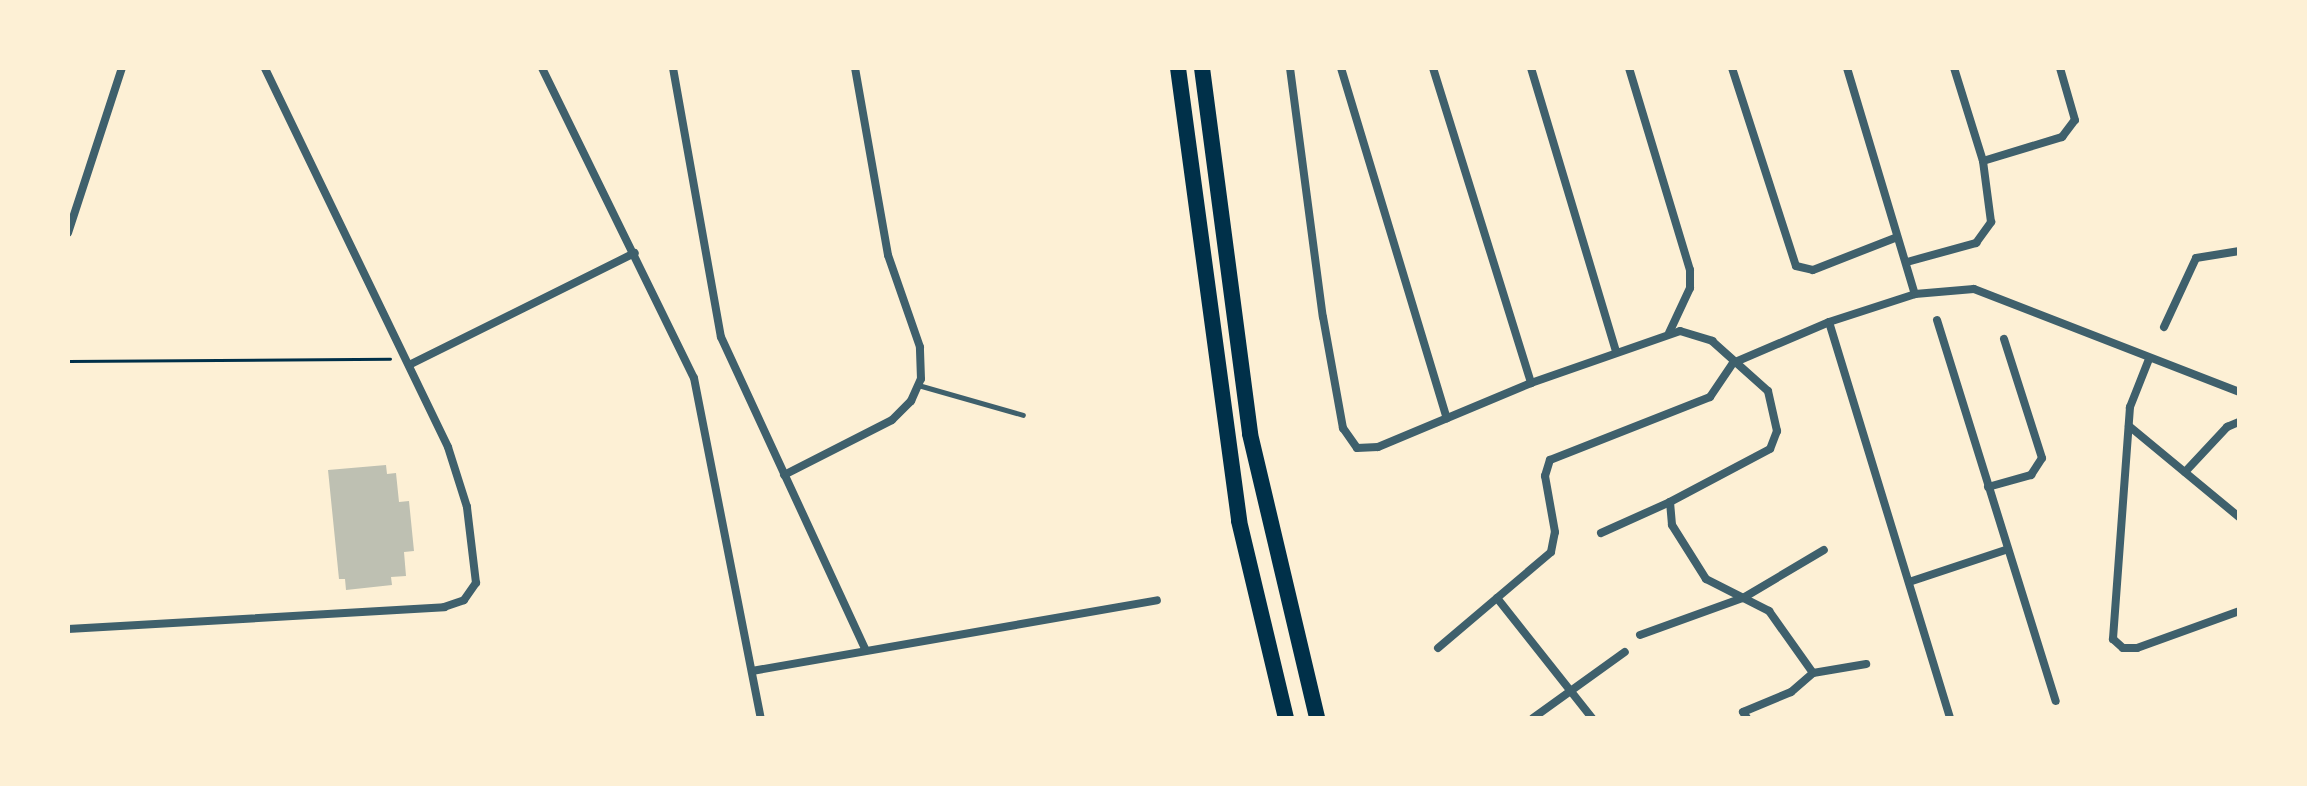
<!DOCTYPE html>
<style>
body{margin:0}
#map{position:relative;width:2307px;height:786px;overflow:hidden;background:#fdf0d5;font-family:"Fira Sans Condensed",sans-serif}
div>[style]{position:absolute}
.building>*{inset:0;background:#bec0b2}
.path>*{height:3px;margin:-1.5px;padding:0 1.5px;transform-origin:1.5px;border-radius:1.5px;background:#003049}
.service>*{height:5px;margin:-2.5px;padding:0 2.5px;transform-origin:2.5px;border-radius:2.5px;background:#3f606c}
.minor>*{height:8px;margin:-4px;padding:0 4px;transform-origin:4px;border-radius:4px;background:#3f606c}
.primary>*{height:16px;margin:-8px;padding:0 8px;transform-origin:8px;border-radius:8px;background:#003049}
span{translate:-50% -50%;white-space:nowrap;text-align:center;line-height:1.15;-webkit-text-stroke:7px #fdf0d5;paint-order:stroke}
.frame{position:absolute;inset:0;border:70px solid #fdf0d5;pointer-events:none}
</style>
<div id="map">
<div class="building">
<i style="clip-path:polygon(386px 465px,387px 474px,396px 473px,399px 502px,409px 501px,414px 551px,404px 552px,406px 576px,391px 577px,392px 585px,346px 590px,345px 579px,339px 579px,328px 470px)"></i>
</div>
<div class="path">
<i style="left:68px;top:361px;width:322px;rotate:-0.4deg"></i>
</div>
<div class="service">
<i style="left:918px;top:385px;width:109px;rotate:15.9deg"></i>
</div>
<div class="minor">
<i style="left:542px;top:68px;width:345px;rotate:63.9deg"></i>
<i style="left:694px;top:378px;width:347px;rotate:78.9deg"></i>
<i style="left:673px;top:68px;width:273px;rotate:79.9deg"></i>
<i style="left:721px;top:337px;width:343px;rotate:65.2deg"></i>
<i style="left:1290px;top:68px;width:251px;rotate:82.5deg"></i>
<i style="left:1323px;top:317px;width:113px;rotate:79.8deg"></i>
<i style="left:1343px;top:428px;width:24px;rotate:55deg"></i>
<i style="left:1357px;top:448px;width:21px;rotate:-3deg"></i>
<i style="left:1378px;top:447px;width:166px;rotate:-22.7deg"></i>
<i style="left:1531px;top:383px;width:158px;rotate:-19.2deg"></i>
<i style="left:1680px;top:331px;width:34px;rotate:17deg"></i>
<i style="left:1712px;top:341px;width:75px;rotate:41.8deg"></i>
<i style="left:1768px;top:391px;width:41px;rotate:77.3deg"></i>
<i style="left:1777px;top:431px;width:19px;rotate:111deg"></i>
<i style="left:1770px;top:449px;width:113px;rotate:152.1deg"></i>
<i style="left:1670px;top:502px;width:23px;rotate:85deg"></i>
<i style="left:1672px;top:525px;width:64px;rotate:57.8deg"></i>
<i style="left:1706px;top:579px;width:71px;rotate:26.9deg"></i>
<i style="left:1769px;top:611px;width:76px;rotate:54.6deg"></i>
<i style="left:1813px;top:673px;width:29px;rotate:139deg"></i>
<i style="left:1791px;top:692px;width:52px;rotate:157.4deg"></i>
<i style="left:1743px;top:712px;width:7px;rotate:56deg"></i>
<i style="left:1341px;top:68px;width:366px;rotate:73.2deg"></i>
<i style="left:1433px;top:68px;width:330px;rotate:72.7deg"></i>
<i style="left:1531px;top:68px;width:295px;rotate:73.3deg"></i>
<i style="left:1629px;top:68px;width:211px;rotate:73.2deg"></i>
<i style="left:1690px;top:270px;width:18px;rotate:90deg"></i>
<i style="left:1690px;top:288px;width:50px;rotate:115deg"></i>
<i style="left:1732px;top:68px;width:208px;rotate:72.1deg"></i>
<i style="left:1796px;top:266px;width:17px;rotate:13deg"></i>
<i style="left:1813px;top:270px;width:90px;rotate:-21.4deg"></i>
<i style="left:1847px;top:68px;width:236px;rotate:73.3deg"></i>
<i style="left:1983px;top:161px;width:83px;rotate:-16.9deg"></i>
<i style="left:2062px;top:137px;width:21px;rotate:-53deg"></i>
<i style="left:2075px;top:120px;width:54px;rotate:-106.1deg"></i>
<i style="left:68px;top:233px;width:174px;rotate:-71.9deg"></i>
<i style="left:1907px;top:262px;width:72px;rotate:-15.4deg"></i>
<i style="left:1976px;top:243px;width:26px;rotate:-54deg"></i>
<i style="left:1991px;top:222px;width:62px;rotate:-97.5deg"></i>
<i style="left:1983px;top:161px;width:97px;rotate:-107.3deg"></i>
<i style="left:1937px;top:320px;width:399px;rotate:72.7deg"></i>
<i style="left:1829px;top:322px;width:414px;rotate:73deg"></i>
<i style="left:2164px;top:327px;width:76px;rotate:-65.1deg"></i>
<i style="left:2196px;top:258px;width:44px;rotate:-9.2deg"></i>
<i style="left:2149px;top:359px;width:52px;rotate:111.6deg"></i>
<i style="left:2130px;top:407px;width:233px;rotate:94.2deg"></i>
<i style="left:2113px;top:639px;width:13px;rotate:42deg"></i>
<i style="left:2123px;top:648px;width:14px"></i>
<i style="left:2137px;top:648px;width:109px;rotate:-19.9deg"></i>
<i style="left:1733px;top:363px;width:104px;rotate:-23.1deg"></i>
<i style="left:1829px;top:322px;width:90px;rotate:-18deg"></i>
<i style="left:1915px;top:294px;width:59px;rotate:-4.8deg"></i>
<i style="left:1974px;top:289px;width:284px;rotate:21.2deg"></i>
<i style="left:409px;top:365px;width:252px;rotate:-26.4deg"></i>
<i style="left:2129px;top:426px;width:143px;rotate:39.6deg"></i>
<i style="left:2185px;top:472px;width:62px;rotate:-47deg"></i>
<i style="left:2227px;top:427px;width:13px;rotate:-23deg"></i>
<i style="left:784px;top:475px;width:121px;rotate:-27deg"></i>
<i style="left:892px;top:420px;width:27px;rotate:-45deg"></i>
<i style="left:911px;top:401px;width:24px;rotate:-66deg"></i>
<i style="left:921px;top:379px;width:32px;rotate:-92deg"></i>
<i style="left:920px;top:347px;width:97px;rotate:-109.2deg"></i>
<i style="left:888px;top:255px;width:190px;rotate:-100deg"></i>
<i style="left:1988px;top:487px;width:45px;rotate:-15.6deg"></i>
<i style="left:2031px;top:475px;width:20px;rotate:-57deg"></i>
<i style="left:2042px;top:458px;width:125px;rotate:-107.7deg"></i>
<i style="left:1601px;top:533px;width:76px;rotate:-24.2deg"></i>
<i style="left:1909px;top:582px;width:104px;rotate:-18.4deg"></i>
<i style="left:1497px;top:598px;width:153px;rotate:51.6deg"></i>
<i style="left:68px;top:629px;width:377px;rotate:-3.3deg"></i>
<i style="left:444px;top:607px;width:21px;rotate:-19deg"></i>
<i style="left:464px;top:600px;width:21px;rotate:-55deg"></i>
<i style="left:476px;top:583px;width:77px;rotate:-96.8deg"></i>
<i style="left:467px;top:507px;width:63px;rotate:-107.6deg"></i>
<i style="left:448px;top:447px;width:421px;rotate:-115.8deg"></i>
<i style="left:1640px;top:635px;width:109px;rotate:-19.8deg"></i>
<i style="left:1743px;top:598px;width:94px;rotate:-30.7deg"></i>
<i style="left:1438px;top:648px;width:148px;rotate:-40.3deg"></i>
<i style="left:1551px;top:552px;width:20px;rotate:-79deg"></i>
<i style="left:1555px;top:532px;width:57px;rotate:-100.1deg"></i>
<i style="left:1545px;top:476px;width:17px;rotate:-73deg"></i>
<i style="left:1550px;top:460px;width:172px;rotate:-21.5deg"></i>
<i style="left:1710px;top:397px;width:41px;rotate:-55.9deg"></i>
<i style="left:752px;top:671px;width:411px;rotate:-9.9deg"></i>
<i style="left:1813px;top:673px;width:54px;rotate:-9.6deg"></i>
<i style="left:1533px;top:718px;width:113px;rotate:-35.7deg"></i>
</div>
<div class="primary">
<i style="left:1178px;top:68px;width:457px;rotate:82.3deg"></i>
<i style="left:1239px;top:521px;width:203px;rotate:76.6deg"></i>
<i style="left:1202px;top:68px;width:369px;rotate:82.5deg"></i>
<i style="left:1250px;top:434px;width:292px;rotate:76.7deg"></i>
</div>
<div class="frame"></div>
</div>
